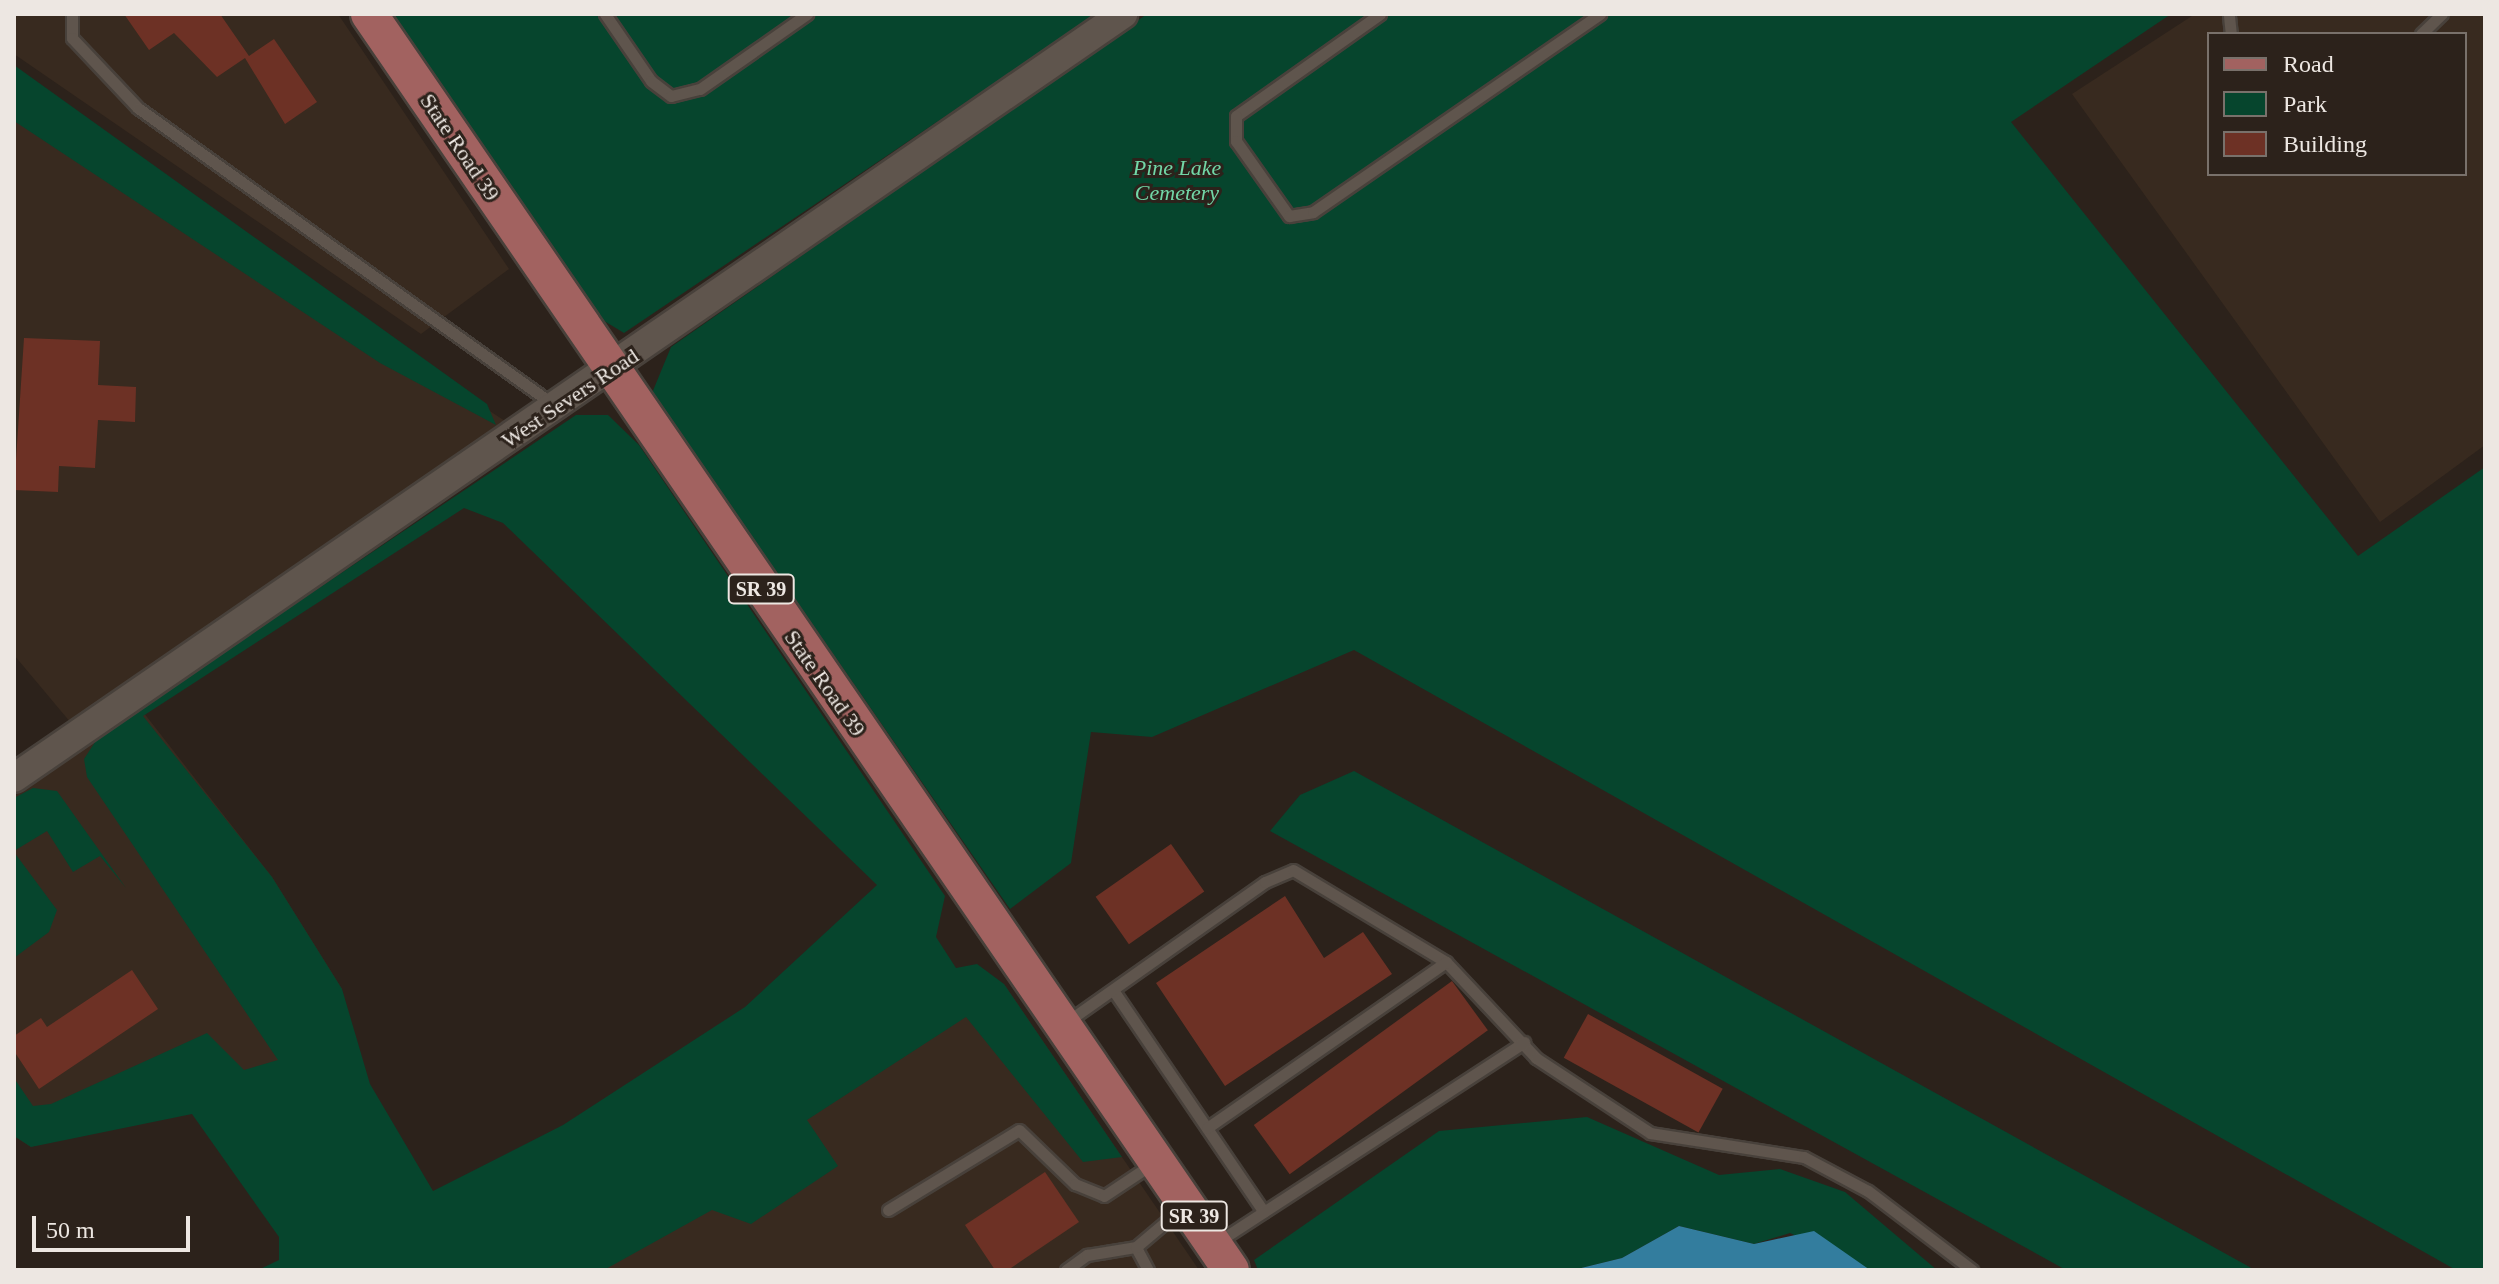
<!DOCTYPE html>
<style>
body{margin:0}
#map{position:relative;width:2499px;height:1284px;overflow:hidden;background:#2c221b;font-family:Georgia,serif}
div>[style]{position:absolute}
.built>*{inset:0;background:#382a1f}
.green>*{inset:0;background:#06452d}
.water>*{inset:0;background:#337d9e}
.building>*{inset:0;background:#6d3125;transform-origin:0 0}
.roads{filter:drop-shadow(2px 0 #48413b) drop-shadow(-2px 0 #48413b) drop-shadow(0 2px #48413b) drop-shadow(0 -2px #48413b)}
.service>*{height:11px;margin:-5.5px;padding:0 5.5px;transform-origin:5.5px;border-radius:5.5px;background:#5f554d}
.tertiary>*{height:28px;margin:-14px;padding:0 14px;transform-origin:14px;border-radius:14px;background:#5f554d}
.primary>*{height:36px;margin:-18px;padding:0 18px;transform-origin:18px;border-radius:18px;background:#a26260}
span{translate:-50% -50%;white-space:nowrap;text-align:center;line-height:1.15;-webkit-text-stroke:6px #2c221b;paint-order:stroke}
.shield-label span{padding:2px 6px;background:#2c221b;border:2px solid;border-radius:6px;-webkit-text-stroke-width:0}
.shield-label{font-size:20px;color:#ede7e2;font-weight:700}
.street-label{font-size:22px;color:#ede7e2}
.park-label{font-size:22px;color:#72d7a7;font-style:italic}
.frame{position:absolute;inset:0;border:16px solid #ede7e2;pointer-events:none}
.legend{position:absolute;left:2207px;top:32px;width:260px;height:144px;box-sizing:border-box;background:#2c221b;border:2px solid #79716b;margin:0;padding:10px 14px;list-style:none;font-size:24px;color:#ede7e2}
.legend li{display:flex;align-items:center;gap:16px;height:40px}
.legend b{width:40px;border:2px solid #79716b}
.scale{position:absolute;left:32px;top:1216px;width:158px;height:36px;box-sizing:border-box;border:4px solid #ede7e2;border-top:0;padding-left:10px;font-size:24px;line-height:28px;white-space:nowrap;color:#ede7e2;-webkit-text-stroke:6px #2c221b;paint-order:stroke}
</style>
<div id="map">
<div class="built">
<i style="clip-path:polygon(14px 14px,338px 14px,509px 269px,421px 334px,14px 54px)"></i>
<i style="clip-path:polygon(evenodd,2195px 14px,2485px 14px,2485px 445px,2380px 522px,2072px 94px,2195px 14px,2209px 34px,2465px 34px,2465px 174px,2209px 174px,2209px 34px)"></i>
<i style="clip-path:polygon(14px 99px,505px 421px,71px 723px,14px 655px)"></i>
<i style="clip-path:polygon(140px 708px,272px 877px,342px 989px,320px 1056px,31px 1147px,14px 1136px,14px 796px)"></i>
<i style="clip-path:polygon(1004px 984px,1199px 1270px,561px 1270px)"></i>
</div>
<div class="green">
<i style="clip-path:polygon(391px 14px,1097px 14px,624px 333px,596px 316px)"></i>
<i style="clip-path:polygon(1147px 14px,2171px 14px,2011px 122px,2358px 556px,2485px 467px,2485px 1270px,2456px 1270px,1354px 650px,1152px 737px,1091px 732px,1071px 863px,1010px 909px,652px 393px,671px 347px)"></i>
<i style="clip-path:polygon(14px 65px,487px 404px,496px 425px,380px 363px,14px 121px)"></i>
<i style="clip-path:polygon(evenodd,576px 415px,608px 415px,639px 445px,945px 896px,936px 937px,956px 968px,977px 964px,1004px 984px,1122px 1157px,1083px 1162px,966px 1017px,807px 1120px,838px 1166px,751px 1224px,712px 1210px,604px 1270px,258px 1270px,279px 1260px,279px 1237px,192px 1114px,31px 1147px,14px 1136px,14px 1078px,33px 1106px,51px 1104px,207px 1033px,244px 1070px,278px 1060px,87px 777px,84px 759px,99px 736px,576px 415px,464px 508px,503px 523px,877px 885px,745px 1007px,563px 1125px,433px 1191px,370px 1084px,342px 989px,272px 877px,143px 716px,464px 508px)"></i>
<i style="clip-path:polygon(1354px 771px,2255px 1270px,2066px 1270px,1270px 831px,1300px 795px)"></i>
<i style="clip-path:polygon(33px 788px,57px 791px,126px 888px,100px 856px,73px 872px,47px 831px,14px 851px,14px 798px)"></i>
<i style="clip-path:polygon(14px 852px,57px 910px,49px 932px,14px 958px)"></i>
<i style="clip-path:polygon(1587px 1117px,1719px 1175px,1780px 1169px,1845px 1192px,1937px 1270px,1870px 1270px,1790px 1233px,1754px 1244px,1679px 1226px,1622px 1258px,1573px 1270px,1258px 1270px,1254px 1260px,1439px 1131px)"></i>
</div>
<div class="water">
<i style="clip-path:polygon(1679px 1226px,1754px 1244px,1814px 1231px,1870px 1270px,1573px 1270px,1622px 1258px)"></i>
</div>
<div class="building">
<i style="clip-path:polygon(124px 14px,220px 14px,249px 56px,274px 39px,317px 102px,285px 124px,245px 58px,217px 77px,174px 33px,149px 50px)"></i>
<i style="clip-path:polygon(24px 338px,100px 341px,98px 385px,136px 387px,135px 422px,98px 420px,95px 468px,59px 466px,58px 492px,14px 490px)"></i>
<i style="left:1171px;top:844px;width:58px;height:92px;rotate:55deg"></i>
<i style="clip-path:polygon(1285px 896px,1324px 958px,1363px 932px,1392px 974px,1225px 1086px,1156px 983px)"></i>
<i style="clip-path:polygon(132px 970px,158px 1009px,39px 1089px,14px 1051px,14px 1036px,41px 1018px,47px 1027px)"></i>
<i style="left:1452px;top:981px;width:61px;height:245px;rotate:54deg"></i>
<i style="left:1588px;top:1014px;width:154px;height:50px;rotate:29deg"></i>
<i style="clip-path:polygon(1045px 1172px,1079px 1222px,1008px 1270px,995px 1270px,965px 1225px)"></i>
</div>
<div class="roads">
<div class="service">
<i style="left:72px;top:14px;width:24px;rotate:90deg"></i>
<i style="left:72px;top:38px;width:96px;rotate:46.7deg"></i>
<i style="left:138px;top:108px;width:511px;rotate:35.52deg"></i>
<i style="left:605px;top:14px;width:81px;rotate:55.5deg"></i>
<i style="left:651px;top:81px;width:25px;rotate:37deg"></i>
<i style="left:671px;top:96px;width:30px;rotate:-14deg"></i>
<i style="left:700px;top:89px;width:131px;rotate:-35deg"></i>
<i style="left:1380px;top:14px;width:176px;rotate:144.7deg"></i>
<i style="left:1236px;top:116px;width:25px;rotate:90deg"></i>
<i style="left:1236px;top:141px;width:92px;rotate:54.8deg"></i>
<i style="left:1289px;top:216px;width:24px;rotate:-9deg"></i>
<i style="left:1313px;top:212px;width:349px;rotate:-34.6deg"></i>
<i style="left:2229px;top:16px;width:18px;rotate:84deg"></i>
<i style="left:2421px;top:34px;width:29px;rotate:-44deg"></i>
<i style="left:1113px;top:990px;width:268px;rotate:55.8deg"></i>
<i style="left:1068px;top:1021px;width:241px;rotate:-35.2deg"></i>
<i style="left:1265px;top:882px;width:30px;rotate:-23deg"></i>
<i style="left:1293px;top:870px;width:179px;rotate:31deg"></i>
<i style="left:1446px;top:962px;width:132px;rotate:46.8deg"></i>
<i style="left:1536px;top:1058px;width:136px;rotate:33.3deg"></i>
<i style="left:1650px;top:1133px;width:156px;rotate:8.9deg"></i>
<i style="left:1804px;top:1157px;width:72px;rotate:28deg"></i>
<i style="left:1868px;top:1191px;width:131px;rotate:37.2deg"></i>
<i style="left:1207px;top:1128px;width:291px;rotate:-34.8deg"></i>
<i style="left:888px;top:1210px;width:153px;rotate:-31.4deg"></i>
<i style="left:1019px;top:1130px;width:78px;rotate:44deg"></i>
<i style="left:1075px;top:1184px;width:31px;rotate:22deg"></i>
<i style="left:1104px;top:1196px;width:58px;rotate:-33.7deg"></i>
<i style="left:1216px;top:1243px;width:368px;rotate:-33.1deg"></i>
<i style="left:1066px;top:1270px;width:26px;rotate:-36deg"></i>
<i style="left:1087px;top:1255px;width:50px;rotate:-9.3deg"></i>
<i style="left:1148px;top:1270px;width:26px;rotate:-118deg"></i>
<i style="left:1136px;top:1247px;width:60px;rotate:-40.3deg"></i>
</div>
<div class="tertiary">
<i style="left:14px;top:778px;width:1347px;rotate:-34.56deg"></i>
</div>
<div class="primary">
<i style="left:369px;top:14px;width:1523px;rotate:55.54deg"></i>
</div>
</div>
<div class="shield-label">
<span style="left:761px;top:589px">SR 39</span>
<span style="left:1194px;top:1216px">SR 39</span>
</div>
<div class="street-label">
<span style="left:460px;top:147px;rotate:56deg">State Road 39</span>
<span style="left:570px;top:398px;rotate:-34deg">West Severs Road</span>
<span style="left:825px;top:683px;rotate:55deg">State Road 39</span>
</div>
<div class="park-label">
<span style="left:1177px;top:180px">Pine Lake<br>Cemetery</span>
</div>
<div class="frame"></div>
<ul class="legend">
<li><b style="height:10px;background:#a26260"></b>Road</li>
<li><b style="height:22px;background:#06452d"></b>Park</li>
<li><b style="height:22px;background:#6d3125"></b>Building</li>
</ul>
<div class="scale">50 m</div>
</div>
